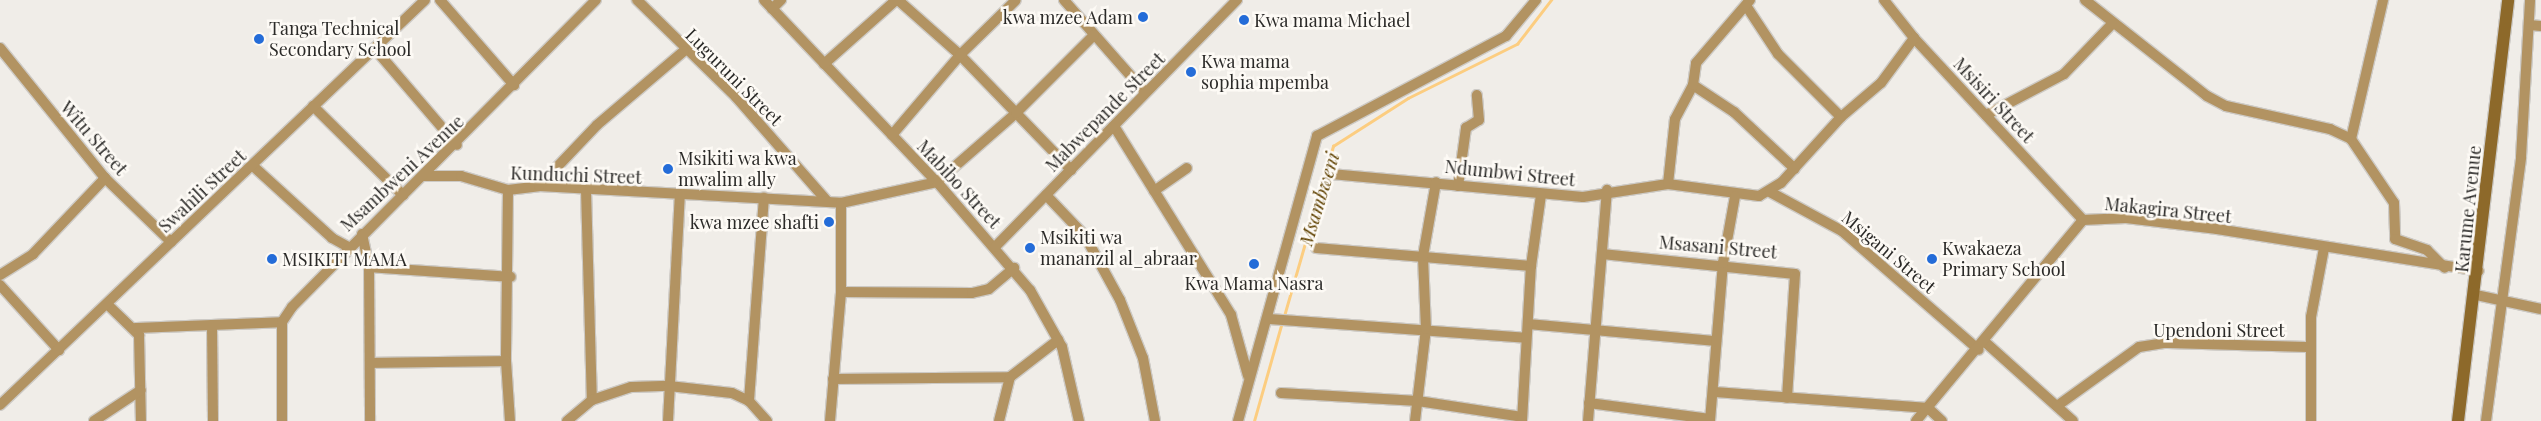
<!DOCTYPE html>
<style>
body{margin:0}
#map{position:relative;width:2541px;height:421px;overflow:hidden;background:#f0ede8;font-family:"Playfair Display",serif}
div>[style]{position:absolute}
.stream>*{height:2.5px;margin:-1.25px;padding:0 1.25px;transform-origin:1.25px;border-radius:1.25px;background:#fccd80}
.roads{filter:drop-shadow(1px 0 #cdcac5) drop-shadow(-1px 0 #cdcac5) drop-shadow(0 1px #cdcac5) drop-shadow(0 -1px #cdcac5)}
.street>*{height:10px;margin:-5px;padding:0 5px;transform-origin:5px;border-radius:5px;background:#b29362}
.secondary>*{height:12px;margin:-6px;padding:0 6px;transform-origin:6px;border-radius:6px;background:#8d692a}
.dots>*{width:14px;height:14px;translate:-50% -50%;box-sizing:border-box;border:2px solid #fdfaf5;border-radius:50%}
span{translate:-50% -50%;white-space:nowrap;text-align:center;line-height:1.15;-webkit-text-stroke:5px #fdfaf5;paint-order:stroke}
.poi-label{font-size:18px;color:#2b2a28}
.right{translate:-100% -50%;text-align:right}
.left{translate:0 -50%;text-align:left}
.street-label{font-size:18px;color:#2b2a28}
.water-label{font-size:19px;color:#5f4100;font-style:italic}
</style>
<div id="map">
<div class="stream">
<i style="left:1284px;top:316px;width:177px;rotate:-73.9deg"></i>
<i style="left:1333px;top:146px;width:89px;rotate:-32.6deg"></i>
<i style="left:1408px;top:98px;width:122px;rotate:-26.4deg"></i>
<i style="left:1517px;top:44px;width:56px;rotate:-52.3deg"></i>
<i style="left:1254px;top:421px;width:103px;rotate:-74.2deg"></i>
</div>
<div class="roads">
<div class="street">
<i style="left:440px;top:0;width:113px;rotate:49deg"></i>
<i style="left:637px;top:0;width:139px;rotate:44.4deg"></i>
<i style="left:736px;top:97px;width:138px;rotate:48.8deg"></i>
<i style="left:764px;top:0;width:251px;rotate:46.5deg"></i>
<i style="left:937px;top:182px;width:143px;rotate:49.3deg"></i>
<i style="left:1030px;top:290px;width:65px;rotate:60.7deg"></i>
<i style="left:1062px;top:347px;width:76px;rotate:77.1deg"></i>
<i style="left:898px;top:0;width:83px;rotate:41.6deg"></i>
<i style="left:960px;top:55px;width:160px;rotate:46deg"></i>
<i style="left:1064px;top:0;width:121px;rotate:48.7deg"></i>
<i style="left:1884px;top:0;width:48px;rotate:51.7deg"></i>
<i style="left:1914px;top:38px;width:248px;rotate:47.1deg"></i>
<i style="left:2085px;top:0;width:155px;rotate:38.2deg"></i>
<i style="left:2207px;top:96px;width:21px;rotate:28deg"></i>
<i style="left:2226px;top:106px;width:107px;rotate:12.5deg"></i>
<i style="left:2330px;top:129px;width:23px;rotate:25deg"></i>
<i style="left:2351px;top:139px;width:77px;rotate:56.1deg"></i>
<i style="left:2394px;top:203px;width:36px;rotate:88deg"></i>
<i style="left:2395px;top:239px;width:34px;rotate:19deg"></i>
<i style="left:2427px;top:250px;width:25px;rotate:45deg"></i>
<i style="left:1747px;top:7px;width:56px;rotate:56.6deg"></i>
<i style="left:1778px;top:54px;width:89px;rotate:45deg"></i>
<i style="left:772px;top:9px;width:13px;rotate:-45deg"></i>
<i style="left:2529px;top:25px;width:12px;rotate:5deg"></i>
<i style="left:0;top:48px;width:167px;rotate:51.1deg"></i>
<i style="left:105px;top:178px;width:92px;rotate:44.1deg"></i>
<i style="left:375px;top:49px;width:126px;rotate:49.5deg"></i>
<i style="left:824px;top:64px;width:96px;rotate:-41.6deg"></i>
<i style="left:1693px;top:85px;width:49px;rotate:33.4deg"></i>
<i style="left:1734px;top:112px;width:83px;rotate:43.1deg"></i>
<i style="left:313px;top:106px;width:127px;rotate:44.7deg"></i>
<i style="left:1986px;top:115px;width:88px;rotate:-27.7deg"></i>
<i style="left:2064px;top:74px;width:69px;rotate:-46.2deg"></i>
<i style="left:1114px;top:126px;width:222px;rotate:58.2deg"></i>
<i style="left:1231px;top:315px;width:63px;rotate:74.4deg"></i>
<i style="left:892px;top:135px;width:105px;rotate:-49.6deg"></i>
<i style="left:960px;top:55px;width:78px;rotate:-44.5deg"></i>
<i style="left:2351px;top:139px;width:143px;rotate:-77deg"></i>
<i style="left:253px;top:166px;width:107px;rotate:42.3deg"></i>
<i style="left:332px;top:238px;width:18px;rotate:29deg"></i>
<i style="left:1331px;top:174px;width:253px;rotate:5.2deg"></i>
<i style="left:1583px;top:197px;width:86px;rotate:-8.7deg"></i>
<i style="left:1668px;top:184px;width:92px;rotate:7.5deg"></i>
<i style="left:1759px;top:196px;width:26px;rotate:-31deg"></i>
<i style="left:1781px;top:183px;width:89px;rotate:-47.7deg"></i>
<i style="left:1841px;top:117px;width:52px;rotate:-40.4deg"></i>
<i style="left:1881px;top:83px;width:56px;rotate:-53.7deg"></i>
<i style="left:424px;top:176px;width:37px"></i>
<i style="left:461px;top:176px;width:49px;rotate:16.6deg"></i>
<i style="left:508px;top:190px;width:31px;rotate:-7deg"></i>
<i style="left:539px;top:186px;width:302px;rotate:3.2deg"></i>
<i style="left:841px;top:203px;width:98px;rotate:-12.3deg"></i>
<i style="left:937px;top:182px;width:105px;rotate:-41.1deg"></i>
<i style="left:1016px;top:113px;width:110px;rotate:-45deg"></i>
<i style="left:1668px;top:184px;width:65px;rotate:-83.9deg"></i>
<i style="left:1675px;top:119px;width:38px;rotate:-62deg"></i>
<i style="left:1693px;top:85px;width:22px;rotate:-82deg"></i>
<i style="left:1696px;top:63px;width:83px;rotate:-49.4deg"></i>
<i style="left:539px;top:186px;width:84px;rotate:-46.4deg"></i>
<i style="left:597px;top:125px;width:114px;rotate:-40.4deg"></i>
<i style="left:1458px;top:186px;width:59px;rotate:-82.1deg"></i>
<i style="left:1466px;top:128px;width:15px;rotate:-32deg"></i>
<i style="left:1479px;top:120px;width:25px;rotate:-95deg"></i>
<i style="left:508px;top:190px;width:171px;rotate:90.7deg"></i>
<i style="left:506px;top:361px;width:60px;rotate:86.2deg"></i>
<i style="left:586px;top:190px;width:210px;rotate:88.4deg"></i>
<i style="left:1154px;top:191px;width:40px;rotate:-34.9deg"></i>
<i style="left:1770px;top:192px;width:82px;rotate:28.4deg"></i>
<i style="left:1842px;top:231px;width:181px;rotate:41deg"></i>
<i style="left:1046px;top:195px;width:57px;rotate:46.4deg"></i>
<i style="left:1085px;top:236px;width:73px;rotate:61.3deg"></i>
<i style="left:1120px;top:300px;width:62px;rotate:68.4deg"></i>
<i style="left:1143px;top:358px;width:64px;rotate:79.2deg"></i>
<i style="left:362px;top:234px;width:34px;rotate:78deg"></i>
<i style="left:369px;top:267px;width:154px;rotate:89.6deg"></i>
<i style="left:995px;top:247px;width:346px;rotate:-45.6deg"></i>
<i style="left:1316px;top:248px;width:216px;rotate:4.8deg"></i>
<i style="left:1602px;top:254px;width:194px;rotate:5.9deg"></i>
<i style="left:1795px;top:274px;width:124px;rotate:93.7deg"></i>
<i style="left:369px;top:267px;width:142px;rotate:4deg"></i>
<i style="left:0;top:275px;width:39px;rotate:-32deg"></i>
<i style="left:33px;top:254px;width:105px;rotate:-46.5deg"></i>
<i style="left:0;top:285px;width:88px;rotate:47.8deg"></i>
<i style="left:841px;top:292px;width:131px;rotate:0.4deg"></i>
<i style="left:972px;top:293px;width:17px;rotate:-13deg"></i>
<i style="left:989px;top:289px;width:33px;rotate:-40deg"></i>
<i style="left:2476px;top:295px;width:66px;rotate:12.2deg"></i>
<i style="left:107px;top:304px;width:45px;rotate:44.1deg"></i>
<i style="left:139px;top:335px;width:86px;rotate:88.7deg"></i>
<i style="left:1269px;top:319px;width:257px;rotate:4.2deg"></i>
<i style="left:1528px;top:324px;width:189px;rotate:5.2deg"></i>
<i style="left:212px;top:325px;width:96px;rotate:89.4deg"></i>
<i style="left:135px;top:328px;width:147px;rotate:-2.3deg"></i>
<i style="left:1985px;top:342px;width:118px;rotate:41.9deg"></i>
<i style="left:370px;top:363px;width:136px;rotate:-0.8deg"></i>
<i style="left:833px;top:379px;width:177px;rotate:-0.6deg"></i>
<i style="left:1715px;top:392px;width:214px;rotate:4.3deg"></i>
<i style="left:1928px;top:408px;width:19px;rotate:43deg"></i>
<i style="left:1281px;top:393px;width:137px;rotate:3.3deg"></i>
<i style="left:1418px;top:401px;width:105px;rotate:8.7deg"></i>
<i style="left:749px;top:401px;width:204px;rotate:-85.8deg"></i>
<i style="left:1589px;top:403px;width:122px;rotate:7.5deg"></i>
<i style="left:0;top:405px;width:587px;rotate:-43.62deg"></i>
<i style="left:2057px;top:406px;width:101px;rotate:-35.7deg"></i>
<i style="left:2139px;top:347px;width:25px;rotate:-9deg"></i>
<i style="left:2164px;top:343px;width:147px;rotate:1.6deg"></i>
<i style="left:94px;top:421px;width:56px;rotate:-33.4deg"></i>
<i style="left:282px;top:421px;width:99px;rotate:-90deg"></i>
<i style="left:282px;top:322px;width:18px;rotate:-56deg"></i>
<i style="left:292px;top:307px;width:432px;rotate:-45.3deg"></i>
<i style="left:567px;top:421px;width:33px;rotate:-40deg"></i>
<i style="left:592px;top:400px;width:41px;rotate:-18.4deg"></i>
<i style="left:631px;top:387px;width:38px;rotate:-2deg"></i>
<i style="left:669px;top:386px;width:63px;rotate:6.3deg"></i>
<i style="left:732px;top:393px;width:19px;rotate:25deg"></i>
<i style="left:749px;top:401px;width:27px;rotate:48deg"></i>
<i style="left:668px;top:421px;width:226px;rotate:-87deg"></i>
<i style="left:830px;top:421px;width:129px;rotate:-85.1deg"></i>
<i style="left:841px;top:292px;width:89px;rotate:-90deg"></i>
<i style="left:999px;top:421px;width:45px;rotate:-76deg"></i>
<i style="left:1010px;top:377px;width:61px;rotate:-37.6deg"></i>
<i style="left:1238px;top:421px;width:296px;rotate:-74.5deg"></i>
<i style="left:1317px;top:136px;width:214px;rotate:-27.9deg"></i>
<i style="left:1506px;top:36px;width:47px;rotate:-50.2deg"></i>
<i style="left:1415px;top:421px;width:93px;rotate:-83.2deg"></i>
<i style="left:1426px;top:329px;width:73px;rotate:-92.4deg"></i>
<i style="left:1423px;top:256px;width:75px;rotate:-80deg"></i>
<i style="left:1522px;top:421px;width:155px;rotate:-86.7deg"></i>
<i style="left:1531px;top:266px;width:72px;rotate:-82deg"></i>
<i style="left:1588px;top:421px;width:232px;rotate:-85.3deg"></i>
<i style="left:1710px;top:421px;width:159px;rotate:-85.3deg"></i>
<i style="left:1723px;top:263px;width:68px;rotate:-79.8deg"></i>
<i style="left:1916px;top:421px;width:261px;rotate:-50.3deg"></i>
<i style="left:2083px;top:220px;width:43px;rotate:-2.7deg"></i>
<i style="left:2126px;top:218px;width:92px;rotate:6.9deg"></i>
<i style="left:2217px;top:229px;width:265px;rotate:9.1deg"></i>
<i style="left:2311px;top:421px;width:104px;rotate:-90deg"></i>
<i style="left:2311px;top:317px;width:70px;rotate:-79.3deg"></i>
<i style="left:2486px;top:421px;width:266px;rotate:-82.4deg"></i>
<i style="left:2521px;top:157px;width:157px;rotate:-86.7deg"></i>
</div>
<div class="secondary">
<i style="left:2458px;top:421px;width:424px;rotate:-83.2deg"></i>
</div>
</div>
<div class="dots">
<i style="left:1143px;top:17px;background:#246cd8"></i>
<i style="left:1244px;top:20px;background:#246cd8"></i>
<i style="left:259px;top:39px;background:#246cd8"></i>
<i style="left:1191px;top:72px;background:#246cd8"></i>
<i style="left:668px;top:169px;background:#246cd8"></i>
<i style="left:829px;top:222px;background:#246cd8"></i>
<i style="left:1030px;top:248px;background:#246cd8"></i>
<i style="left:272px;top:259px;background:#246cd8"></i>
<i style="left:1932px;top:259px;background:#246cd8"></i>
<i style="left:1254px;top:264px;background:#246cd8"></i>
</div>
<div class="poi-label">
<span class="right" style="left:1133px;top:17px">kwa mzee Adam</span>
<span class="left" style="left:1254px;top:20px">Kwa mama Michael</span>
<span class="left" style="left:269px;top:39px">Tanga Technical<br>Secondary School</span>
<span class="left" style="left:1201px;top:72px">Kwa mama<br>sophia mpemba</span>
<span class="left" style="left:678px;top:169px">Msikiti wa kwa<br>mwalim ally</span>
<span class="right" style="left:819px;top:222px">kwa mzee shafti</span>
<span class="left" style="left:1040px;top:248px">Msikiti wa<br>mananzil al_abraar</span>
<span class="left" style="left:1942px;top:259px">Kwakaeza<br>Primary School</span>
<span class="left" style="left:282px;top:259px">MSIKITI MAMA</span>
<span style="left:1254px;top:283px">Kwa Mama Nasra</span>
</div>
<div class="street-label">
<span style="left:734px;top:77px;rotate:45deg">Luguruni Street</span>
<span style="left:1994px;top:100px;rotate:47deg">Msisiri Street</span>
<span style="left:1105px;top:112px;rotate:-45deg">Mabwepande Street</span>
<span style="left:94px;top:138px;rotate:49deg">Witu Street</span>
<span style="left:402px;top:173px;rotate:-43deg">Msambweni Avenue</span>
<span style="left:1510px;top:173px;rotate:6deg">Ndumbwi Street</span>
<span style="left:576px;top:175px;rotate:2deg">Kunduchi Street</span>
<span style="left:959px;top:184px;rotate:47deg">Mabibo Street</span>
<span style="left:202px;top:191px;rotate:-43deg">Swahili Street</span>
<span style="left:2468px;top:209px;rotate:-84deg">Karume Avenue</span>
<span style="left:2168px;top:210px;rotate:6deg">Makagira Street</span>
<span style="left:1718px;top:247px;rotate:5deg">Msasani Street</span>
<span style="left:1889px;top:252px;rotate:40deg">Msigani Street</span>
<span style="left:2219px;top:330px">Upendoni Street</span>
</div>
<div class="water-label">
<span style="left:1319px;top:199px;rotate:-73deg">Msambweni</span>
</div>
</div>
